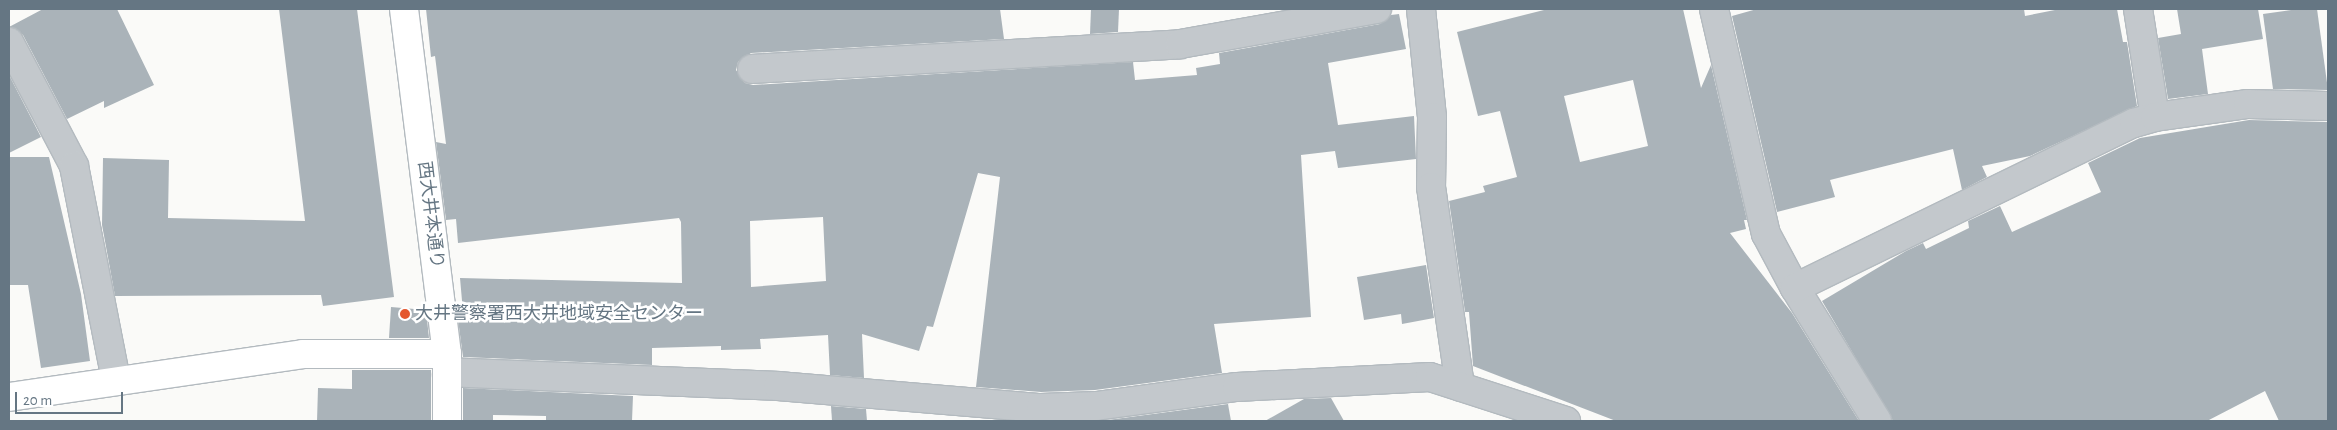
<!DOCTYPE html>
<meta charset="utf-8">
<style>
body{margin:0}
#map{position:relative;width:2337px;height:430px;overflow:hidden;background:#fafaf8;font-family:"Alegreya Sans","Noto Sans JP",sans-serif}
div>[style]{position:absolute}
.building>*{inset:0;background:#aab3b9}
.roads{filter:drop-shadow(1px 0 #b3babf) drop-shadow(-1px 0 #b3babf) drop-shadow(0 1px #b3babf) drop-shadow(0 -1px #b3babf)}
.street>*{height:28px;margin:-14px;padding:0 14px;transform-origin:14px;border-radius:14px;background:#c3c8cc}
.secondary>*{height:28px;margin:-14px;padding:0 14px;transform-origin:14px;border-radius:14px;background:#fff}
.dots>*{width:14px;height:14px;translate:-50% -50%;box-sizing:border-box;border:2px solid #fff;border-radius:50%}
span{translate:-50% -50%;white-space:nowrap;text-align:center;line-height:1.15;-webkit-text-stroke:5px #fff;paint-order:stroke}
.street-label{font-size:18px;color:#657683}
.poi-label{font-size:18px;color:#657683}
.left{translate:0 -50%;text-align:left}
.frame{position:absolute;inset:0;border:10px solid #657683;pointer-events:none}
.scale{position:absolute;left:15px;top:392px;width:108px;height:22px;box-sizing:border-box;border:2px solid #657683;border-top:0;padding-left:6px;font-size:15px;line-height:18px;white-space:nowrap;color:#657683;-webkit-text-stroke:4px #fff;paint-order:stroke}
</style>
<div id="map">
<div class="building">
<i style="clip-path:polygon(43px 9px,117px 9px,154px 85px,104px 108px,104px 101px,67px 119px,23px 35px,9px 27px)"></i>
<i style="clip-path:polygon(279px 9px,357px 9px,394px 297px,323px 306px,321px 295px,115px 296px,102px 225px,103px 158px,169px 160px,168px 218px,305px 221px)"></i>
<i style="clip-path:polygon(evenodd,426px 9px,1000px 9px,1004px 39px,751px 53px,738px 62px,736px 70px,745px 83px,753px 85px,1133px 62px,1135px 80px,1197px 75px,1196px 68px,1220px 64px,1219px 53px,1380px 24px,1391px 15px,1399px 14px,1406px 49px,1328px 63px,1338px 125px,1414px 116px,1416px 159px,1338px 168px,1335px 151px,1301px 155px,1311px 317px,1214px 324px,1222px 373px,1095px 390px,1041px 392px,976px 387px,1000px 177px,978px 173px,933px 327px,927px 326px,919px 351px,862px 334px,864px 378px,830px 375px,828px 335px,760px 339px,761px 349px,721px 350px,721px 346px,652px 348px,652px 365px,463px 357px,457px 312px,463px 312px,460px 278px,682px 283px,681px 222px,679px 218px,458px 243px,456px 219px,446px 220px,436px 142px,446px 144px,435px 56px,431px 57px,426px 9px,823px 217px,826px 281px,751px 287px,750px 221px,823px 217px)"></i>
<i style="clip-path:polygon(1091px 9px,1119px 9px,1118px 32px,1090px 34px)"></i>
<i style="clip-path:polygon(evenodd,1548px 9px,1683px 9px,1701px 88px,1711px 65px,1747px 220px,1744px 220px,1746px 229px,1730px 233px,1792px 313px,1859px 421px,1616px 421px,1473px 366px,1469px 312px,1465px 312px,1449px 201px,1485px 192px,1483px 186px,1517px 177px,1500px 111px,1478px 116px,1457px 32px,1548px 9px,1633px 80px,1648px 146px,1580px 162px,1564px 96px,1633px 80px)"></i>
<i style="clip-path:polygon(1757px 9px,2024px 9px,2025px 16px,2060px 9px,2117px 9px,2123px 42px,2127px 42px,2137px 106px,2030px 156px,1982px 166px,1987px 177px,1962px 190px,1953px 149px,1830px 180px,1835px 197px,1777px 212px,1732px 16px)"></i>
<i style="clip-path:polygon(2177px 9px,2258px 9px,2263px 39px,2202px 49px,2208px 94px,2168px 99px,2158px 38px,2181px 34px)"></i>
<i style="clip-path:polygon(2298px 9px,2317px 9px,2328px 90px,2273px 89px,2263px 14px)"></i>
<i style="clip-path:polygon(9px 75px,41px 137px,9px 153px)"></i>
<i style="clip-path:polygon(2249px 120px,2328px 122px,2328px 421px,2279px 421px,2265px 391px,2207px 421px,1893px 421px,1822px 301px,1906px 251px,1923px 243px,1926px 249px,1969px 228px,1968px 221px,2000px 206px,2012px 232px,2101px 192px,2088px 163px,2140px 138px)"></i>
<i style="clip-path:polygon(9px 157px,49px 157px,81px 294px,90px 361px,41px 368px,28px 285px,9px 285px)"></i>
<i style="clip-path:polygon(1426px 265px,1434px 318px,1402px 324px,1401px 314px,1364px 320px,1357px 277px)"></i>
<i style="clip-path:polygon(391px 307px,426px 310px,429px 338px,389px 338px)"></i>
<i style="clip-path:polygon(352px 370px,431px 370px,431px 421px,317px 421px,318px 388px,352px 389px)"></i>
<i style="clip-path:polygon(463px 388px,633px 396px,632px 421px,546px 421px,546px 416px,493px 415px,493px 421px,463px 421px)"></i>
<i style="clip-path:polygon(1331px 398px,1344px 421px,1265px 421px,1304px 399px)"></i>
<i style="clip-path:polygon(1228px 404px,1231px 421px,1100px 421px)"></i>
<i style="clip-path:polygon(831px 406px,866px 409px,867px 421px,832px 421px)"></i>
</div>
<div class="roads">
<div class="street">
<i style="left:1421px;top:9px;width:109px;rotate:84.2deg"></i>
<i style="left:1432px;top:117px;width:70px;rotate:90.8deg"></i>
<i style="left:1431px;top:187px;width:202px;rotate:81.7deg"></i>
<i style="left:1714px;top:9px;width:231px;rotate:77deg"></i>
<i style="left:1766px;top:234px;width:61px;rotate:61.8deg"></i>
<i style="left:1795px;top:288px;width:156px;rotate:58.3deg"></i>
<i style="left:2138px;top:9px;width:109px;rotate:81.1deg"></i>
<i style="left:9px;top:42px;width:140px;rotate:62.3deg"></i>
<i style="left:74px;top:166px;width:218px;rotate:78.9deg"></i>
<i style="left:752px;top:69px;width:429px;rotate:-3.3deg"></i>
<i style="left:1180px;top:44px;width:200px;rotate:-10.1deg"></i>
<i style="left:1795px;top:288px;width:377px;rotate:-26deg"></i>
<i style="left:2134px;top:123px;width:22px;rotate:-16deg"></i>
<i style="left:2155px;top:117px;width:94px;rotate:-8deg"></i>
<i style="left:2248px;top:104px;width:80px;rotate:1.4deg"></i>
<i style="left:447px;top:372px;width:331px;rotate:2.4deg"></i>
<i style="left:778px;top:386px;width:264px;rotate:4.8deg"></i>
<i style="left:1041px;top:408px;width:55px;rotate:-2.1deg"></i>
<i style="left:1096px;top:406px;width:142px;rotate:-7.7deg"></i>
<i style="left:1237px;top:387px;width:193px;rotate:-3deg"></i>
<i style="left:1430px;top:377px;width:143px;rotate:17.9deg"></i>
</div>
<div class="secondary">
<i style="left:404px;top:9px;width:348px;rotate:82.9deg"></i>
<i style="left:447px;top:354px;width:67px;rotate:90deg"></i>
<i style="left:9px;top:397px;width:297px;rotate:-8.3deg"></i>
<i style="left:303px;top:354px;width:144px"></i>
</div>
</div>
<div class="dots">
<i style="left:405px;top:314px;background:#e4572e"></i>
</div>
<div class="street-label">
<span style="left:430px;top:215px;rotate:83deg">西大井本通り</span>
</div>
<div class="poi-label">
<span class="left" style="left:415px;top:314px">大井警察署西大井地域安全センター</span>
</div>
<div class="frame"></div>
<div class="scale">20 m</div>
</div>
